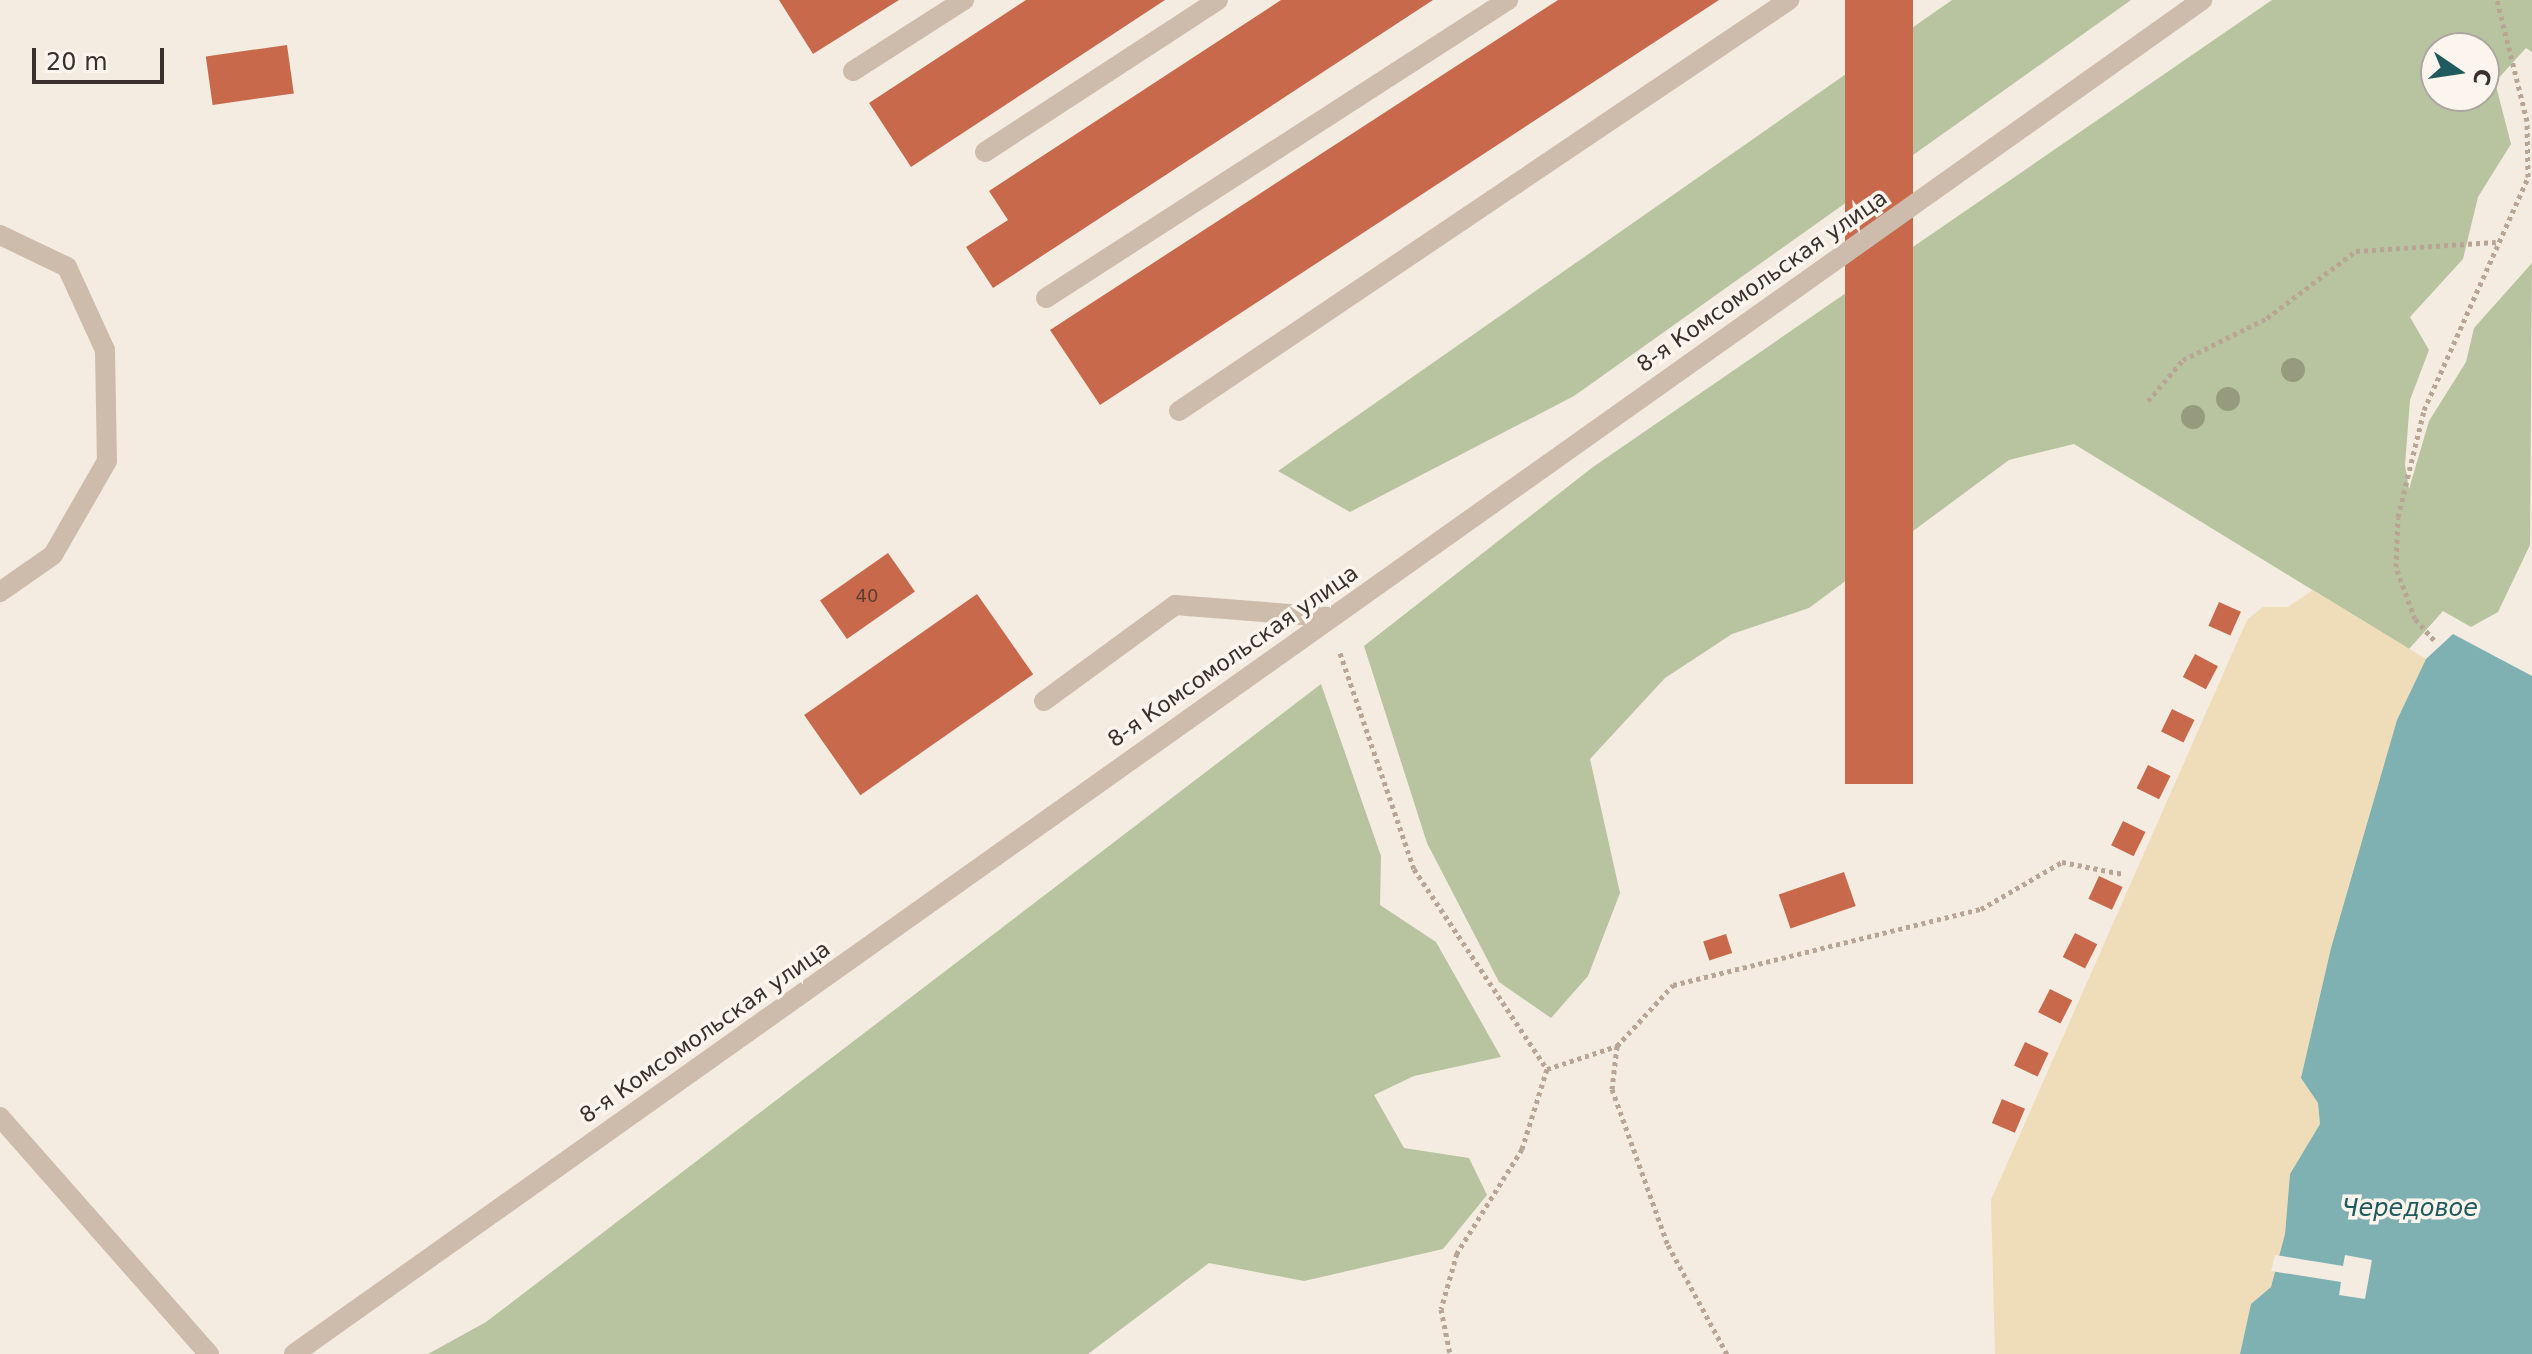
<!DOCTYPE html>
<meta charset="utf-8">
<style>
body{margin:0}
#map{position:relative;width:2532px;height:1354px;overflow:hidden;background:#f4ebe1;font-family:"DejaVu Sans",sans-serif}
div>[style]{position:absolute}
.green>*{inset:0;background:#b8c4a0}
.sand>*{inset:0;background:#efdcb8}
.water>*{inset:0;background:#7fb0b2}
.pier>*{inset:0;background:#f4ebe1}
.building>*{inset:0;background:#c8694b;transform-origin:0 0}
.path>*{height:5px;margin-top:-2.5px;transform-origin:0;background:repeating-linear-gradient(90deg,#b9a596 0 4px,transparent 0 8px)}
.minor>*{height:20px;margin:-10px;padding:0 10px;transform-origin:10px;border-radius:10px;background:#cdbbac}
.trees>*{width:24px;height:24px;margin:-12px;border-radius:50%;background:#969b7f}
span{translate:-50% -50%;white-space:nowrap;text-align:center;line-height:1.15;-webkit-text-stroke:7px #fbf5ee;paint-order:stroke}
.number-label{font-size:18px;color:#5e3e33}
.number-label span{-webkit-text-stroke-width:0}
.street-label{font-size:22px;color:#3b302b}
.water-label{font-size:24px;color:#1f5a5e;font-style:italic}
.north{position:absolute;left:2420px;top:32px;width:80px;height:80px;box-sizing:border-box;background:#fbf5ee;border:2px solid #aea6a0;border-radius:50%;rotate:103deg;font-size:22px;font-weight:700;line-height:32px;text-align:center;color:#3b302b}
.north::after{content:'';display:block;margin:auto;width:28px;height:36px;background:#1f5a5e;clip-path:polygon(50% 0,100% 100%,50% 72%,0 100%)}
.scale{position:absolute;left:32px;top:48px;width:132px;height:36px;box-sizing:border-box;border:4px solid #3b302b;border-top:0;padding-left:10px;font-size:24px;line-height:28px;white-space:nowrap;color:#3b302b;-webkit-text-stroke:6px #fbf5ee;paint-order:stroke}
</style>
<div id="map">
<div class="green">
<i style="clip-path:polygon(1952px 0,2131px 0,1574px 396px,1350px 512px,1278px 471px)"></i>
<i style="clip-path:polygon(evenodd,2272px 0,2532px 0,2532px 52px,2526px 48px,2495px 82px,2511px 144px,2478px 197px,2463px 259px,2410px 317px,2429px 350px,2410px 400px,2405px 465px,2409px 489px,2429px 421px,2466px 362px,2474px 328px,2532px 263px,2530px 545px,2498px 612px,2471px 627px,2443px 611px,2409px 649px,2074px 444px,2009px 460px,1809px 608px,1732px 634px,1665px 678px,1590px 759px,1620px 893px,1588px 976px,1551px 1018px,1499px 982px,1427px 843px,1364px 646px,1593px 467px,2272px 0,2436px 48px,2484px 48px,2484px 96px,2436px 96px,2436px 48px)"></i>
<i style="clip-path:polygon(1321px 684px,1381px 856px,1380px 905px,1436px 942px,1501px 1057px,1414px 1076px,1374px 1095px,1404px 1148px,1469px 1158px,1487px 1195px,1443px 1249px,1304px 1281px,1209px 1263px,1088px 1354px,428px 1354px,486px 1322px)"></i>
</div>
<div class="sand">
<i style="clip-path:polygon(2313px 590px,2426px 659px,2397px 720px,2331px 948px,2301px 1078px,2318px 1103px,2320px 1124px,2290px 1174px,2285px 1234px,2271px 1287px,2251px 1304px,2240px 1354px,1995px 1354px,1991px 1200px,2247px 620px,2263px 607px,2288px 607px)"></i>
</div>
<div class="water">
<i style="clip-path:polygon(2453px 634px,2532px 676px,2532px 1354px,2240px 1354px,2251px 1304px,2271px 1287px,2285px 1234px,2290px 1174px,2320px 1124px,2318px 1103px,2301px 1078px,2331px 948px,2397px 720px,2426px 659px)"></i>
</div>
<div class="pier">
<i style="clip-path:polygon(2275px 1255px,2343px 1266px,2345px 1255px,2372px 1260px,2365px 1299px,2339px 1295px,2341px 1282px,2271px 1271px)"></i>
</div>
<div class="building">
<i style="clip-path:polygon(779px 0,899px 0,813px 54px)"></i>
<i style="clip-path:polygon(1026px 0,1165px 0,911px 167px,869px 103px)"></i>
<i style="clip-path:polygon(1281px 0,1433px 0,993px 288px,966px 247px,1008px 220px,989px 191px)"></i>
<i style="clip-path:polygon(1558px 0,1719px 0,1100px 405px,1050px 330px)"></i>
<i style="left:1845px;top:0;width:68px;height:784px"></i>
<i style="left:287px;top:45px;width:49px;height:82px;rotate:82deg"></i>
<i style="left:888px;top:553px;width:47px;height:83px;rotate:55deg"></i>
<i style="left:977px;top:594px;width:98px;height:211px;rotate:55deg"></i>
<i style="left:2219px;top:602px;width:24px;height:26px;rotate:24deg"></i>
<i style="left:2195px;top:654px;width:26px;height:26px;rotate:28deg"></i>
<i style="left:2172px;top:709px;width:25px;height:25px;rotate:26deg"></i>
<i style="left:2148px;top:765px;width:25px;height:26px;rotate:26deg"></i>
<i style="left:2123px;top:821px;width:25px;height:27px;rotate:26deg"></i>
<i style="left:1844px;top:872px;width:36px;height:69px;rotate:71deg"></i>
<i style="left:2099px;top:876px;width:26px;height:25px;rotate:25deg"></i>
<i style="left:2075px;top:933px;width:25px;height:27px;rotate:27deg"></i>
<i style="left:1726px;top:934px;width:20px;height:24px;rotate:72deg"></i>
<i style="left:2050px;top:989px;width:25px;height:26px;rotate:27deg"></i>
<i style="left:2025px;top:1042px;width:26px;height:26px;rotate:25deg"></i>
<i style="left:2002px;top:1099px;width:25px;height:26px;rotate:23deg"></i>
</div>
<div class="path">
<i style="left:2148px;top:401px;width:54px;rotate:-49.5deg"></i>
<i style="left:2183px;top:360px;width:94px;rotate:-26.6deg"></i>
<i style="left:2267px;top:318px;width:111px;rotate:-37deg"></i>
<i style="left:2356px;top:251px;width:140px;rotate:-3.7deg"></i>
<i style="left:2434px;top:640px;width:28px;rotate:-132deg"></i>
<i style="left:2415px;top:619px;width:55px;rotate:-110.1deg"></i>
<i style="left:2396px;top:567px;width:50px;rotate:-87.7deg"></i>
<i style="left:2398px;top:517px;width:110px;rotate:-76.3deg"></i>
<i style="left:2424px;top:410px;width:255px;rotate:-65.9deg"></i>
<i style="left:2528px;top:177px;width:56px;rotate:-91deg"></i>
<i style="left:2527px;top:121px;width:125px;rotate:-103.9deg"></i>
<i style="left:1340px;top:653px;width:228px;rotate:71.1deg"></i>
<i style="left:1414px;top:869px;width:240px;rotate:56.4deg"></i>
<i style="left:1547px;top:1069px;width:84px;rotate:107.4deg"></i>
<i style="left:1522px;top:1149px;width:123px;rotate:122deg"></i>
<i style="left:1457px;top:1253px;width:58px;rotate:105.9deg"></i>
<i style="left:1441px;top:1309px;width:46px;rotate:78.7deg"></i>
<i style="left:1617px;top:1046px;width:43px;rotate:96.6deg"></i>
<i style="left:1612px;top:1089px;width:166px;rotate:70.3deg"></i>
<i style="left:1668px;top:1245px;width:124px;rotate:61.6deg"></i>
<i style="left:1547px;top:1069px;width:74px;rotate:-18.2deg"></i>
<i style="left:1617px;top:1046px;width:83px;rotate:-47.4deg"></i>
<i style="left:1673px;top:985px;width:317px;rotate:-13.9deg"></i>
<i style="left:1981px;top:909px;width:94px;rotate:-30.1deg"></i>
<i style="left:2062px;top:862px;width:62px;rotate:11.1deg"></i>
</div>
<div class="minor">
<i style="left:853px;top:71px;width:132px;rotate:-32.6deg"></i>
<i style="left:985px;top:152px;width:278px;rotate:-33.1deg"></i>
<i style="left:0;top:235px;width:74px;rotate:25.5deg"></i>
<i style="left:67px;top:267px;width:91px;rotate:65.4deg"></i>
<i style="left:105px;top:350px;width:111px;rotate:89deg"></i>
<i style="left:107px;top:461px;width:108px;rotate:119.9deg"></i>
<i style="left:53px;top:555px;width:65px;rotate:145.1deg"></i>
<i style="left:1046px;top:298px;width:550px;rotate:-32.82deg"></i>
<i style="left:1179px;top:411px;width:736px;rotate:-33.97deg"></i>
<i style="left:1044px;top:701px;width:162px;rotate:-36.2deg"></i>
<i style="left:1175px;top:605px;width:153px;rotate:4.5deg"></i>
<i style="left:0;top:1117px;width:316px;rotate:48.6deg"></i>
<i style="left:294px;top:1354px;width:2340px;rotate:-35.36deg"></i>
</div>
<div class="trees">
<i style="left:2293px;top:370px"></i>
<i style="left:2228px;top:399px"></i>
<i style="left:2193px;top:417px"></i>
</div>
<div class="number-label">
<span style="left:867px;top:596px">40</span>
</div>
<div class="street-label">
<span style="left:1762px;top:281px;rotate:-35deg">8-я Комсомольская улица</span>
<span style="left:1233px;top:656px;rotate:-35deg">8-я Комсомольская улица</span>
<span style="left:705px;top:1032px;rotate:-35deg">8-я Комсомольская улица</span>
</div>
<div class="water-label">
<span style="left:2410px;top:1209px">Чередовое</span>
</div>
<div class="north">С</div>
<div class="scale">20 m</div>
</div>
